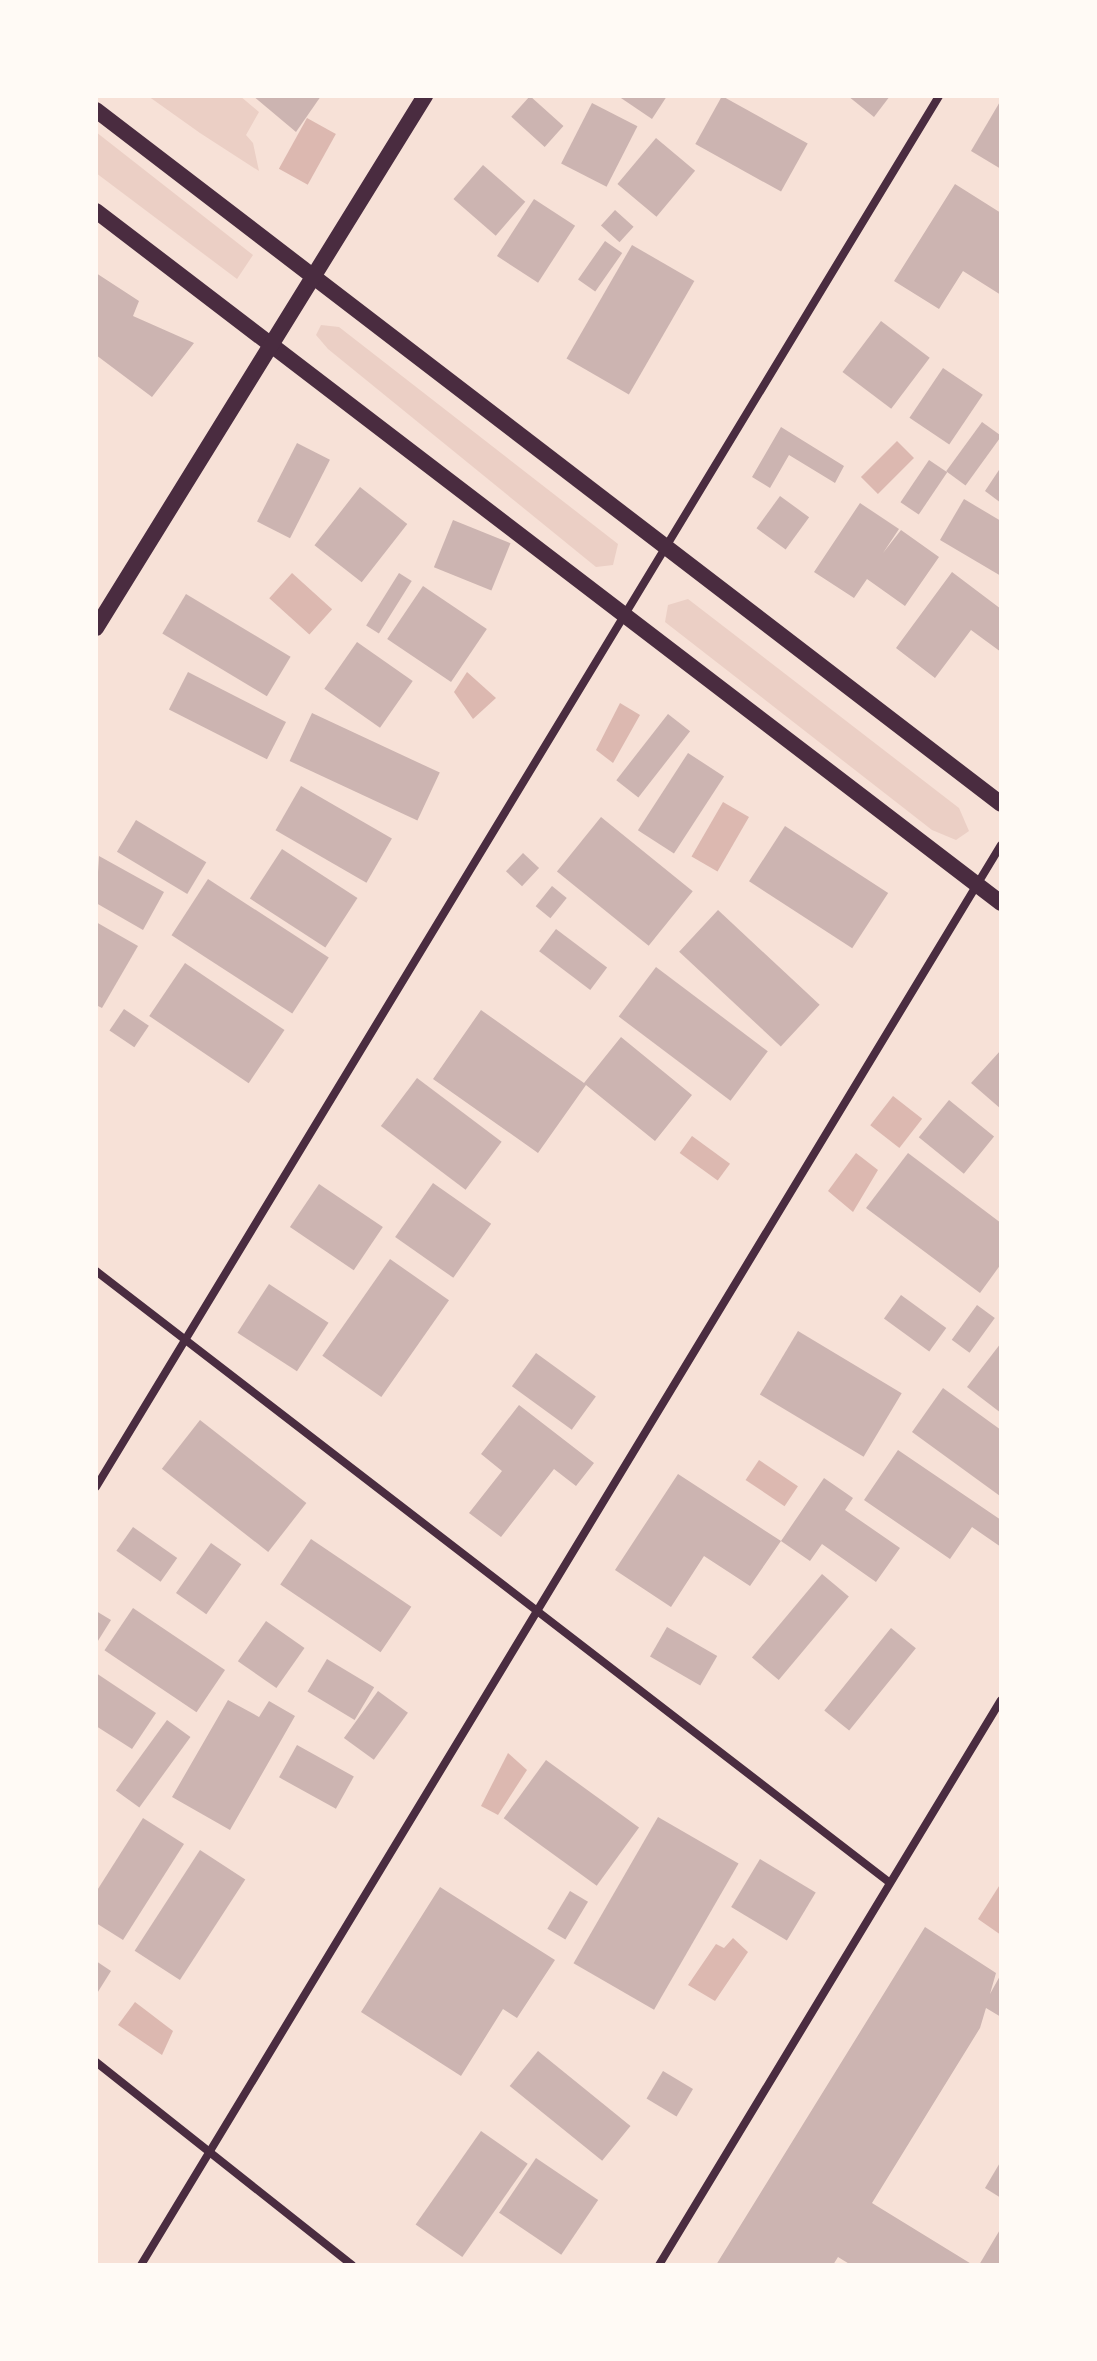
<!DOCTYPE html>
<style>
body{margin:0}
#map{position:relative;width:1097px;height:2361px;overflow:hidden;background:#f7e1d7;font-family:Quicksand,sans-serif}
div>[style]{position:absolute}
.green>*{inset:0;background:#ebcfc5}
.water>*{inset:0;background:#dcb8b0;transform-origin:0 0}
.building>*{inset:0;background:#ccb4b1;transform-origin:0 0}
.minor>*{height:8px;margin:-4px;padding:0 4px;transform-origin:4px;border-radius:4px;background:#4a2c40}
.secondary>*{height:16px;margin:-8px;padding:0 8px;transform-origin:8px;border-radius:8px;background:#4a2c40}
span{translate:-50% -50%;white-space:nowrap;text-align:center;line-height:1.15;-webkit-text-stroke:7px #fffaf5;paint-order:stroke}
.frame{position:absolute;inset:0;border:98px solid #fffaf5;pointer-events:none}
</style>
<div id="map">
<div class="green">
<i style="clip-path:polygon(148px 96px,240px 96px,259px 112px,246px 135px,253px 143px,259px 171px,293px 193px,200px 133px)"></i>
<i style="clip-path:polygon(96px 132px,253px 255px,237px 279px,96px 173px)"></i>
<i style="clip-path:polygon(321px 325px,339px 327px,618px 544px,613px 565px,596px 567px,328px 349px,316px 335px)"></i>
<i style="clip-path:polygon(688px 599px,959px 808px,969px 831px,956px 840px,932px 830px,665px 622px,668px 605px)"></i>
</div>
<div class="water">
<i style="left:307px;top:118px;width:33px;height:58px;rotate:29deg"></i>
<i style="left:897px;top:441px;width:24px;height:51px;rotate:45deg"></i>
<i style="left:292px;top:573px;width:54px;height:34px;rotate:42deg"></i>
<i style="clip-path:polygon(467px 672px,496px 698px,473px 719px,454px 692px)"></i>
<i style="clip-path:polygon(620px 703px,640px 715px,613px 763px,596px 750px)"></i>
<i style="left:723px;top:802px;width:30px;height:63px;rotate:30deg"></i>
<i style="left:893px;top:1096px;width:37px;height:37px;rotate:38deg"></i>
<i style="left:692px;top:1136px;width:47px;height:21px;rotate:36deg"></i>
<i style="clip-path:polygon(856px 1153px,878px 1170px,853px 1212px,828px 1191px)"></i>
<i style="left:759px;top:1460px;width:47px;height:24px;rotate:34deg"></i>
<i style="clip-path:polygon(508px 1753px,527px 1770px,498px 1815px,481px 1806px)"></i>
<i style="clip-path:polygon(1001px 1883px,1001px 1935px,978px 1919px)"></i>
<i style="clip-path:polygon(733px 1938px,748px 1952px,715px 2001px,688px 1985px,716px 1944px,724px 1948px)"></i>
<i style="clip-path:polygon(135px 2002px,173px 2031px,162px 2055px,118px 2025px)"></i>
</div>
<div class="building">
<i style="clip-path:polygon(253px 96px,321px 96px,296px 132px)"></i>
<i style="left:530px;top:96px;width:45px;height:28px;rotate:42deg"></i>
<i style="clip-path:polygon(618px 96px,667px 96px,652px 119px)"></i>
<i style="left:722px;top:96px;width:98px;height:55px;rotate:29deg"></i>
<i style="clip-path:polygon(848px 96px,890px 96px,874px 117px)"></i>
<i style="clip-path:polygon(1001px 100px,1001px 169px,971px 151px)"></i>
<i style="left:592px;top:103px;width:51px;height:68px;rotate:27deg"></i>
<i style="left:656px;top:138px;width:51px;height:60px;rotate:40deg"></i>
<i style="left:483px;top:165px;width:56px;height:45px;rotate:41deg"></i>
<i style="clip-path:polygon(955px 184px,1001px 213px,1001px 295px,963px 271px,939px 309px,894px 281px)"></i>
<i style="left:534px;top:199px;width:49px;height:68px;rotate:33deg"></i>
<i style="left:615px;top:210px;width:25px;height:21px;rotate:42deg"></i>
<i style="left:605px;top:241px;width:21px;height:47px;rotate:35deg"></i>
<i style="left:632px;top:245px;width:72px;height:131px;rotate:30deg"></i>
<i style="clip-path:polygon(96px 273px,139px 301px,133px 316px,194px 343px,152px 397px,96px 355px)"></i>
<i style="left:881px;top:321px;width:61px;height:64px;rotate:37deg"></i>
<i style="left:943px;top:368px;width:48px;height:60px;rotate:34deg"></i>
<i style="left:982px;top:422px;width:24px;height:61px;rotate:36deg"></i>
<i style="clip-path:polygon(781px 427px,844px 466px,835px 483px,789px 455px,770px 488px,752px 477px)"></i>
<i style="left:297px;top:443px;width:37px;height:88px;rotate:27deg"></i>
<i style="left:929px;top:460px;width:22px;height:51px;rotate:34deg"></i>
<i style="clip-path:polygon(1001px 467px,1001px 503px,985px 491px)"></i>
<i style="left:360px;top:487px;width:60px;height:74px;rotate:38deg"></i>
<i style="left:780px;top:496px;width:36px;height:40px;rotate:36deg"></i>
<i style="clip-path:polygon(964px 499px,1001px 521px,1001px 576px,940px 540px)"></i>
<i style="clip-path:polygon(860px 503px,899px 529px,883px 553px,901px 530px,939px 557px,905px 606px,867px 579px,854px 598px,814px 572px)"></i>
<i style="left:453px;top:520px;width:62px;height:51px;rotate:22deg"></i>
<i style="clip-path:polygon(952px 572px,1001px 609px,1001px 652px,971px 630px,935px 678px,896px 648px)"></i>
<i style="left:399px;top:573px;width:15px;height:62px;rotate:32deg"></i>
<i style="left:423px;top:586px;width:77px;height:64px;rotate:34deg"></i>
<i style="left:186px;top:594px;width:122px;height:46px;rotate:31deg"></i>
<i style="left:357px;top:642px;width:68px;height:57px;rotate:35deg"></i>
<i style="left:188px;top:672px;width:110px;height:42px;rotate:27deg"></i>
<i style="left:312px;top:713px;width:141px;height:53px;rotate:25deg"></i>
<i style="left:668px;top:714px;width:28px;height:84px;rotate:38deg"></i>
<i style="left:688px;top:753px;width:43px;height:92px;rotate:33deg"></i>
<i style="left:301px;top:786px;width:105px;height:51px;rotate:30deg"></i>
<i style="left:601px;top:817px;width:118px;height:70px;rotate:39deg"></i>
<i style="left:136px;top:820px;width:82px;height:37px;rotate:31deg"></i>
<i style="left:785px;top:826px;width:123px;height:66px;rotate:33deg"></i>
<i style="left:282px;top:849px;width:90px;height:59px;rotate:33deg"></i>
<i style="left:523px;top:853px;width:22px;height:25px;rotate:43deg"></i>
<i style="clip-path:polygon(99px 856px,164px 892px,143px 930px,96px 903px)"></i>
<i style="left:208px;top:879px;width:144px;height:67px;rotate:33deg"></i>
<i style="left:552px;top:886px;width:19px;height:26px;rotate:39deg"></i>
<i style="left:718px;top:910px;width:139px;height:57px;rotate:43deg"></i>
<i style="clip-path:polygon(96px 922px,138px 946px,102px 1008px,96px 1005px)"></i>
<i style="left:556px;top:929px;width:64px;height:28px;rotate:37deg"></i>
<i style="left:185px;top:963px;width:120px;height:64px;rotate:34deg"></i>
<i style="left:656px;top:967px;width:140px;height:62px;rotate:37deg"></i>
<i style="left:124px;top:1009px;width:30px;height:26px;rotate:34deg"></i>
<i style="clip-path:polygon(481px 1010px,584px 1083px,621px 1037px,692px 1095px,655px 1141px,586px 1085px,538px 1153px,433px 1079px)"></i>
<i style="clip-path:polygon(1001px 1050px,1001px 1109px,971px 1083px)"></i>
<i style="left:417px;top:1078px;width:106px;height:60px;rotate:37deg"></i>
<i style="left:949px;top:1100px;width:58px;height:48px;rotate:39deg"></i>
<i style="clip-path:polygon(908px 1153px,1001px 1223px,1001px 1264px,980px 1293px,866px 1208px)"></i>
<i style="left:433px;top:1183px;width:71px;height:66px;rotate:35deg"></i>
<i style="left:319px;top:1184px;width:77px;height:52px;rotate:34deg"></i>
<i style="left:390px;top:1259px;width:72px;height:118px;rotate:35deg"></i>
<i style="left:269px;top:1284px;width:71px;height:58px;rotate:33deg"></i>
<i style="left:901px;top:1295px;width:56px;height:29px;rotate:36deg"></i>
<i style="left:977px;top:1305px;width:22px;height:43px;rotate:36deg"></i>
<i style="left:798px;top:1331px;width:121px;height:74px;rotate:31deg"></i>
<i style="clip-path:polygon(1001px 1343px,1001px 1413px,967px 1387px)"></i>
<i style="left:536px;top:1353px;width:74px;height:41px;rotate:36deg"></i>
<i style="clip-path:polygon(943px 1388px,1001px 1430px,1000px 1496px,912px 1432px)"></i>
<i style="clip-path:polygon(519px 1405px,594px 1463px,576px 1486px,554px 1469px,501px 1537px,469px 1513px,502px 1471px,481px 1454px)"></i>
<i style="left:200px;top:1420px;width:135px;height:62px;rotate:38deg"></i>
<i style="clip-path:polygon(898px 1450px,1001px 1520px,1001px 1547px,972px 1527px,950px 1559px,864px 1500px)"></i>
<i style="clip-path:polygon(678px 1474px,781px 1541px,824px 1478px,853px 1498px,845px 1510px,900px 1548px,876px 1582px,822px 1544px,810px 1561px,781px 1541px,750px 1586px,704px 1556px,671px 1607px,615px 1570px)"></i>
<i style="left:133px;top:1527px;width:54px;height:29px;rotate:35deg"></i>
<i style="left:311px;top:1539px;width:121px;height:55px;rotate:34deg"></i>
<i style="left:211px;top:1543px;width:37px;height:61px;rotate:35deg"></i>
<i style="left:822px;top:1574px;width:35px;height:109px;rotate:40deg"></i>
<i style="left:133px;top:1608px;width:111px;height:51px;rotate:34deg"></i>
<i style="clip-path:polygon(96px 1611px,111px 1620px,96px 1644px)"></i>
<i style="left:266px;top:1621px;width:47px;height:49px;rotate:35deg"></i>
<i style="left:667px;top:1627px;width:58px;height:34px;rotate:30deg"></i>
<i style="left:891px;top:1628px;width:32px;height:106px;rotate:39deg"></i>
<i style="left:327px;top:1659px;width:55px;height:38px;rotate:31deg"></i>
<i style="clip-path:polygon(96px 1673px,156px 1713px,132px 1749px,96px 1726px)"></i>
<i style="left:378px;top:1691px;width:37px;height:58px;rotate:36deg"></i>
<i style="clip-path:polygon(228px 1700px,259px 1717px,269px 1701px,295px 1716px,230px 1830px,172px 1797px)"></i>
<i style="left:167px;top:1720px;width:29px;height:87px;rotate:36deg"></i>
<i style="left:297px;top:1745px;width:65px;height:37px;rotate:29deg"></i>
<i style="left:546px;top:1760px;width:115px;height:72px;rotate:36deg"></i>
<i style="left:658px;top:1817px;width:93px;height:169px;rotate:30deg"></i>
<i style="clip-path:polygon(143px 1818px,184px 1844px,123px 1940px,96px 1923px,96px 1892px)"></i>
<i style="left:200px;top:1850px;width:54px;height:120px;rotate:33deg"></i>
<i style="left:760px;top:1859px;width:65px;height:56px;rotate:31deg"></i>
<i style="clip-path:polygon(440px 1887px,555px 1960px,517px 2018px,503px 2009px,461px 2076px,361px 2012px)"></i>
<i style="left:570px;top:1891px;width:21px;height:44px;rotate:31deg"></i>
<i style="clip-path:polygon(925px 1927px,996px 1973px,990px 1994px,1001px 1974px,1001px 2017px,986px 2008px,980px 2028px,872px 2203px,973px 2265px,851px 2265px,838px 2257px,833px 2265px,716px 2265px)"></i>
<i style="clip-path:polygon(96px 1961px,111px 1971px,96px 1995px)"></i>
<i style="left:538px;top:2051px;width:119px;height:45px;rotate:39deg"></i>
<i style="left:663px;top:2071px;width:35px;height:32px;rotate:31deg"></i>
<i style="left:481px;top:2131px;width:57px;height:114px;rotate:35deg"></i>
<i style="left:536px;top:2158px;width:75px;height:66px;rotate:34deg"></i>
<i style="clip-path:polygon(1001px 2161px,1001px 2198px,985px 2188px)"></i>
<i style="clip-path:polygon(1001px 2228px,1001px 2265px,979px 2265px)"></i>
</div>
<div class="minor">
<i style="left:96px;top:1271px;width:1002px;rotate:37.62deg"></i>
<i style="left:96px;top:1487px;width:1627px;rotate:-58.78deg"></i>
<i style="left:96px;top:2062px;width:327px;rotate:38.4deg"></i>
<i style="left:141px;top:2265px;width:1660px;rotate:-58.8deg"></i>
<i style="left:659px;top:2265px;width:660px;rotate:-58.81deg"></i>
</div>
<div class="secondary">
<i style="left:96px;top:110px;width:1140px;rotate:37.48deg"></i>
<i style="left:96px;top:211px;width:1139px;rotate:37.4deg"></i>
<i style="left:96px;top:628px;width:626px;rotate:-58.27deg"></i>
</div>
<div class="frame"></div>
</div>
